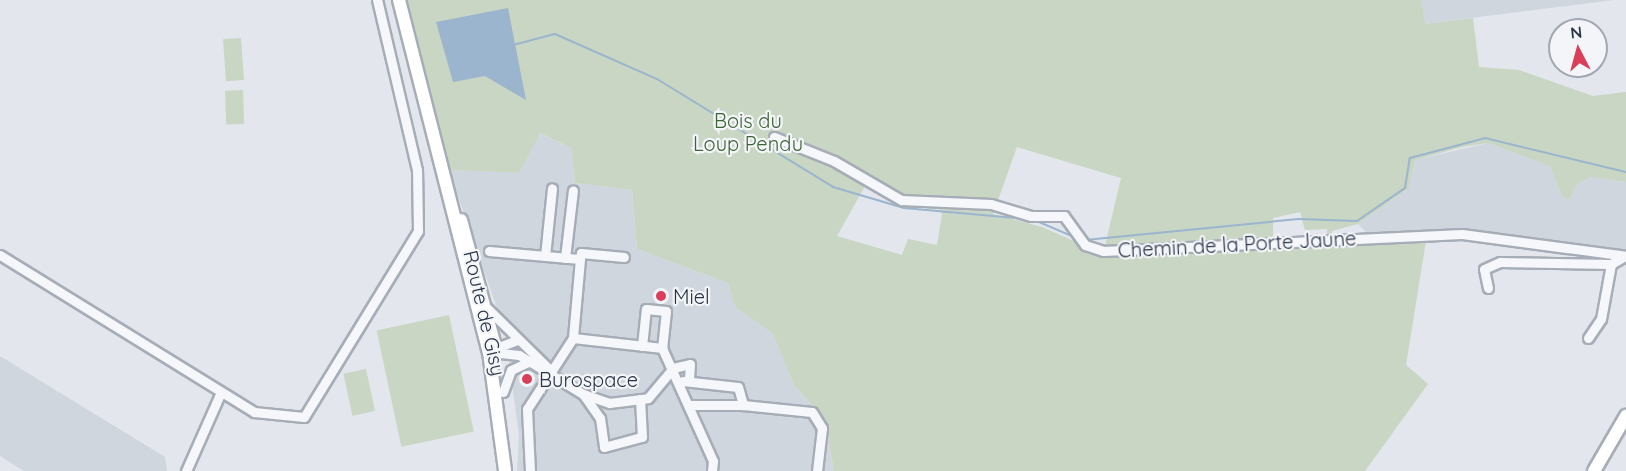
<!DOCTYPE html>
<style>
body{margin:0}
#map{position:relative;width:1626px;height:471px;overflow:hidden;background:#e3e6ec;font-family:Quicksand,sans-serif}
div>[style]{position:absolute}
.built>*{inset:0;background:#d0d6de}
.green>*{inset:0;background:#c8d6c3;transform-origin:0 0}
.water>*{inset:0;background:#9bb5ce}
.stream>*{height:2px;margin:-1px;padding:0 1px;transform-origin:1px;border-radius:1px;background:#9bb5ce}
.roads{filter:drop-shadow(2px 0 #a7adb7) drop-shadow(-2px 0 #a7adb7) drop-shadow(0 2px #a7adb7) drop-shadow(0 -2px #a7adb7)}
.street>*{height:9px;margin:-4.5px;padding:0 4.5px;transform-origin:4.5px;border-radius:4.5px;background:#f6f7fa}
.secondary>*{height:12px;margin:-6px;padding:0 6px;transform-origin:6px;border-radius:6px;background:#fff}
.dots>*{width:16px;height:16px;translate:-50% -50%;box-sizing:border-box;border:3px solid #f3f5f9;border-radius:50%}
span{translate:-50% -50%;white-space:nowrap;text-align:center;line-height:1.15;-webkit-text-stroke:4.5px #f3f5f9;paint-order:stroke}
.park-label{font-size:20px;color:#3e6335}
.street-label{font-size:20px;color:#293446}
.poi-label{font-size:20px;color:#293446}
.left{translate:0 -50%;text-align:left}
.north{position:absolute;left:1548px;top:18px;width:60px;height:60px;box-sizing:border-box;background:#f3f5f9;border:2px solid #a2a8b1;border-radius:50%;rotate:354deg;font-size:16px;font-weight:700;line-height:24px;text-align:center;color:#293446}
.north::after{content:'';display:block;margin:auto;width:21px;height:27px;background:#d93f5a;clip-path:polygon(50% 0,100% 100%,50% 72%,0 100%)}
</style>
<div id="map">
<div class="built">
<i style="clip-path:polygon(1421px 0,1614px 0,1424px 24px)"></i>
<i style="clip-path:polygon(539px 133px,571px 148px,575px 183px,632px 190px,637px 249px,728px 283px,735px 307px,773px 334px,794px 385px,825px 419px,834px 471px,517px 471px,519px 436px,505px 331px,449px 170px,519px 173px)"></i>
<i style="clip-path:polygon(1488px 143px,1550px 166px,1562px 197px,1570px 199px,1576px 185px,1590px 177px,1626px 182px,1626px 250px,1466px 231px,1367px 233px,1358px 224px,1409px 188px,1415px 160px)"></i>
<i style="clip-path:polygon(0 356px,165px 457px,167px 471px,24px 471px,0 456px)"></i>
</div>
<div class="green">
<i style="clip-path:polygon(evenodd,403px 0,1421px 0,1425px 24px,1473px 18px,1479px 67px,1519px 70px,1593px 96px,1626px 92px,1626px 182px,1590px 177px,1576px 185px,1570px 199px,1562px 197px,1550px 166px,1488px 143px,1462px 147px,1415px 160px,1409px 188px,1358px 224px,1332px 231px,1333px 247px,1426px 241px,1406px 365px,1428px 384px,1365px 471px,834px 471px,825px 419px,794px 385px,773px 334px,735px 307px,728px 283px,637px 249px,632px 190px,575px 183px,571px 148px,540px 133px,519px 173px,449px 170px,403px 0,1017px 147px,1121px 178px,1103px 254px,1042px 227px,993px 214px,1017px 147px,403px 0,869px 179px,901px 195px,934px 200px,942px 214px,937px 245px,908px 239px,902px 255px,837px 236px,869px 179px,403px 0,1300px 212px,1305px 230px,1327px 229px,1327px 238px,1273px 241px,1273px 218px,1300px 212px)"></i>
<i style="left:241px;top:38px;width:42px;height:18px;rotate:86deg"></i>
<i style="left:243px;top:90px;width:34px;height:18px;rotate:88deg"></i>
<i style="left:449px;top:315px;width:119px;height:74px;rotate:78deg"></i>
<i style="left:366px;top:369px;width:43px;height:23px;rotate:78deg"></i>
</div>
<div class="water">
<i style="clip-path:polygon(508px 8px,526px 100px,485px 76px,453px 82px,436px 22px)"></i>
</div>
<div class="stream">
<i style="left:513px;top:45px;width:43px;rotate:-14.7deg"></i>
<i style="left:555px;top:34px;width:111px;rotate:23.8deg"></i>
<i style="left:657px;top:79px;width:206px;rotate:31.5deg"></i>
<i style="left:833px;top:187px;width:74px;rotate:16.5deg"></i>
<i style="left:904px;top:208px;width:123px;rotate:5.1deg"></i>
<i style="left:1032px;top:219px;width:46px;rotate:23.2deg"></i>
<i style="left:1085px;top:240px;width:214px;rotate:-5.6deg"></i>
<i style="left:1298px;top:219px;width:59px;rotate:1.9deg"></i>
<i style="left:1357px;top:221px;width:58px;rotate:-34.5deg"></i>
<i style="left:1405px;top:188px;width:30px;rotate:-81deg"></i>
<i style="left:1410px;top:158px;width:78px;rotate:-14.9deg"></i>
<i style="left:1485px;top:138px;width:145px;rotate:13.6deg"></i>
</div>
<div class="roads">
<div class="street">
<i style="left:774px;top:137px;width:65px;rotate:21.8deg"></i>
<i style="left:834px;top:161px;width:78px;rotate:30.2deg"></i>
<i style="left:901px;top:200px;width:90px;rotate:2.5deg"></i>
<i style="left:991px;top:204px;width:42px;rotate:16.7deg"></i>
<i style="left:1031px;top:216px;width:33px"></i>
<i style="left:1064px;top:216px;width:36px;rotate:54deg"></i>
<i style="left:1085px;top:245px;width:19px;rotate:18deg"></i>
<i style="left:1103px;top:251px;width:359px;rotate:-2.7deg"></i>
<i style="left:1462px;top:234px;width:165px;rotate:7.6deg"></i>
<i style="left:489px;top:251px;width:91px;rotate:5deg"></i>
<i style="left:580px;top:259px;width:79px;rotate:95.1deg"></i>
<i style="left:0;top:255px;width:299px;rotate:31.7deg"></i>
<i style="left:254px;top:412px;width:50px;rotate:5.7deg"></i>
<i style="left:304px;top:417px;width:218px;rotate:-58.5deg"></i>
<i style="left:418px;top:231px;width:61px;rotate:-90.9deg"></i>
<i style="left:417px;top:170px;width:175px;rotate:-103.2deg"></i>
<i style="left:545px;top:256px;width:68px;rotate:-84.1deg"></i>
<i style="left:565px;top:258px;width:68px;rotate:-83.3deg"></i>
<i style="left:580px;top:259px;width:6px;rotate:-81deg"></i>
<i style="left:581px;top:253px;width:43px;rotate:5.3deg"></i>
<i style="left:1488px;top:288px;width:19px;rotate:-102deg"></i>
<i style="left:1484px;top:269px;width:17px;rotate:-24deg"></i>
<i style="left:1500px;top:262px;width:111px;rotate:1deg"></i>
<i style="left:487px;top:308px;width:84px;rotate:44.5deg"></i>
<i style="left:1588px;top:338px;width:23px;rotate:-56deg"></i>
<i style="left:1601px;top:319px;width:56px;rotate:-79.7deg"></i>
<i style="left:1611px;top:264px;width:16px;rotate:-30deg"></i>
<i style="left:642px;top:346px;width:37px;rotate:-84deg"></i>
<i style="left:646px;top:309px;width:20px;rotate:6deg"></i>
<i style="left:666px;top:311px;width:37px;rotate:96deg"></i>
<i style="left:491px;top:350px;width:28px;rotate:-21deg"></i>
<i style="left:491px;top:352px;width:28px;rotate:6deg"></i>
<i style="left:519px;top:355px;width:75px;rotate:31.4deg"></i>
<i style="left:583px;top:394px;width:28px;rotate:19deg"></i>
<i style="left:609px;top:403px;width:39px;rotate:-7deg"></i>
<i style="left:648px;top:398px;width:39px;rotate:-50deg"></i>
<i style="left:673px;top:368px;width:17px;rotate:-13deg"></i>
<i style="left:690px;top:364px;width:16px;rotate:94deg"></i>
<i style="left:683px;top:381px;width:55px;rotate:6.2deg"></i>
<i style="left:738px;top:387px;width:19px;rotate:74deg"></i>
<i style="left:743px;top:405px;width:69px;rotate:5.8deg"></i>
<i style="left:812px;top:412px;width:19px;rotate:58deg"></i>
<i style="left:822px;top:428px;width:43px;rotate:96.6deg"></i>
<i style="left:503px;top:392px;width:23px;rotate:-70deg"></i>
<i style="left:511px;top:370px;width:21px;rotate:-25deg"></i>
<i style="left:583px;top:394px;width:29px;rotate:55deg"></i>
<i style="left:600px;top:418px;width:29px;rotate:82deg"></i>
<i style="left:604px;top:447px;width:39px;rotate:-15deg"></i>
<i style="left:642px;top:437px;width:38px;rotate:-93deg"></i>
<i style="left:689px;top:405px;width:54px"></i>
<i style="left:186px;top:471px;width:86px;rotate:-66.1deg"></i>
<i style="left:530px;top:471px;width:62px;rotate:-92.8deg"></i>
<i style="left:527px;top:409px;width:85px;rotate:-57.1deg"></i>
<i style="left:573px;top:338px;width:90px;rotate:6.4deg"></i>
<i style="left:662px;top:348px;width:124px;rotate:65.7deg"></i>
<i style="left:713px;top:461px;width:10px;rotate:96deg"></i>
</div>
<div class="secondary">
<i style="left:399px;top:0;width:363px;rotate:75.7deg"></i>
<i style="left:489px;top:352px;width:120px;rotate:82.3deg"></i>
<i style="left:461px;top:220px;width:138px;rotate:74.9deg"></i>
<i style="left:1594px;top:471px;width:64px;rotate:-59.8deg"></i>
</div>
</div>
<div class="dots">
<i style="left:661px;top:296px;background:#d93f5a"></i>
<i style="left:527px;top:379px;background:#d93f5a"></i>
</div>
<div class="park-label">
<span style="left:748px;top:132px">Bois du<br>Loup Pendu</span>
</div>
<div class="street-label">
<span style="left:1237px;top:244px;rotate:-3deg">Chemin de la Porte Jaune</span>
<span style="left:485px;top:313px;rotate:77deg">Route de Gisy</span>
</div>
<div class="poi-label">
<span class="left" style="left:673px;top:296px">Miel</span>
<span class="left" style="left:539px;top:379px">Burospace</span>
</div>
<div class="north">N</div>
</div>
